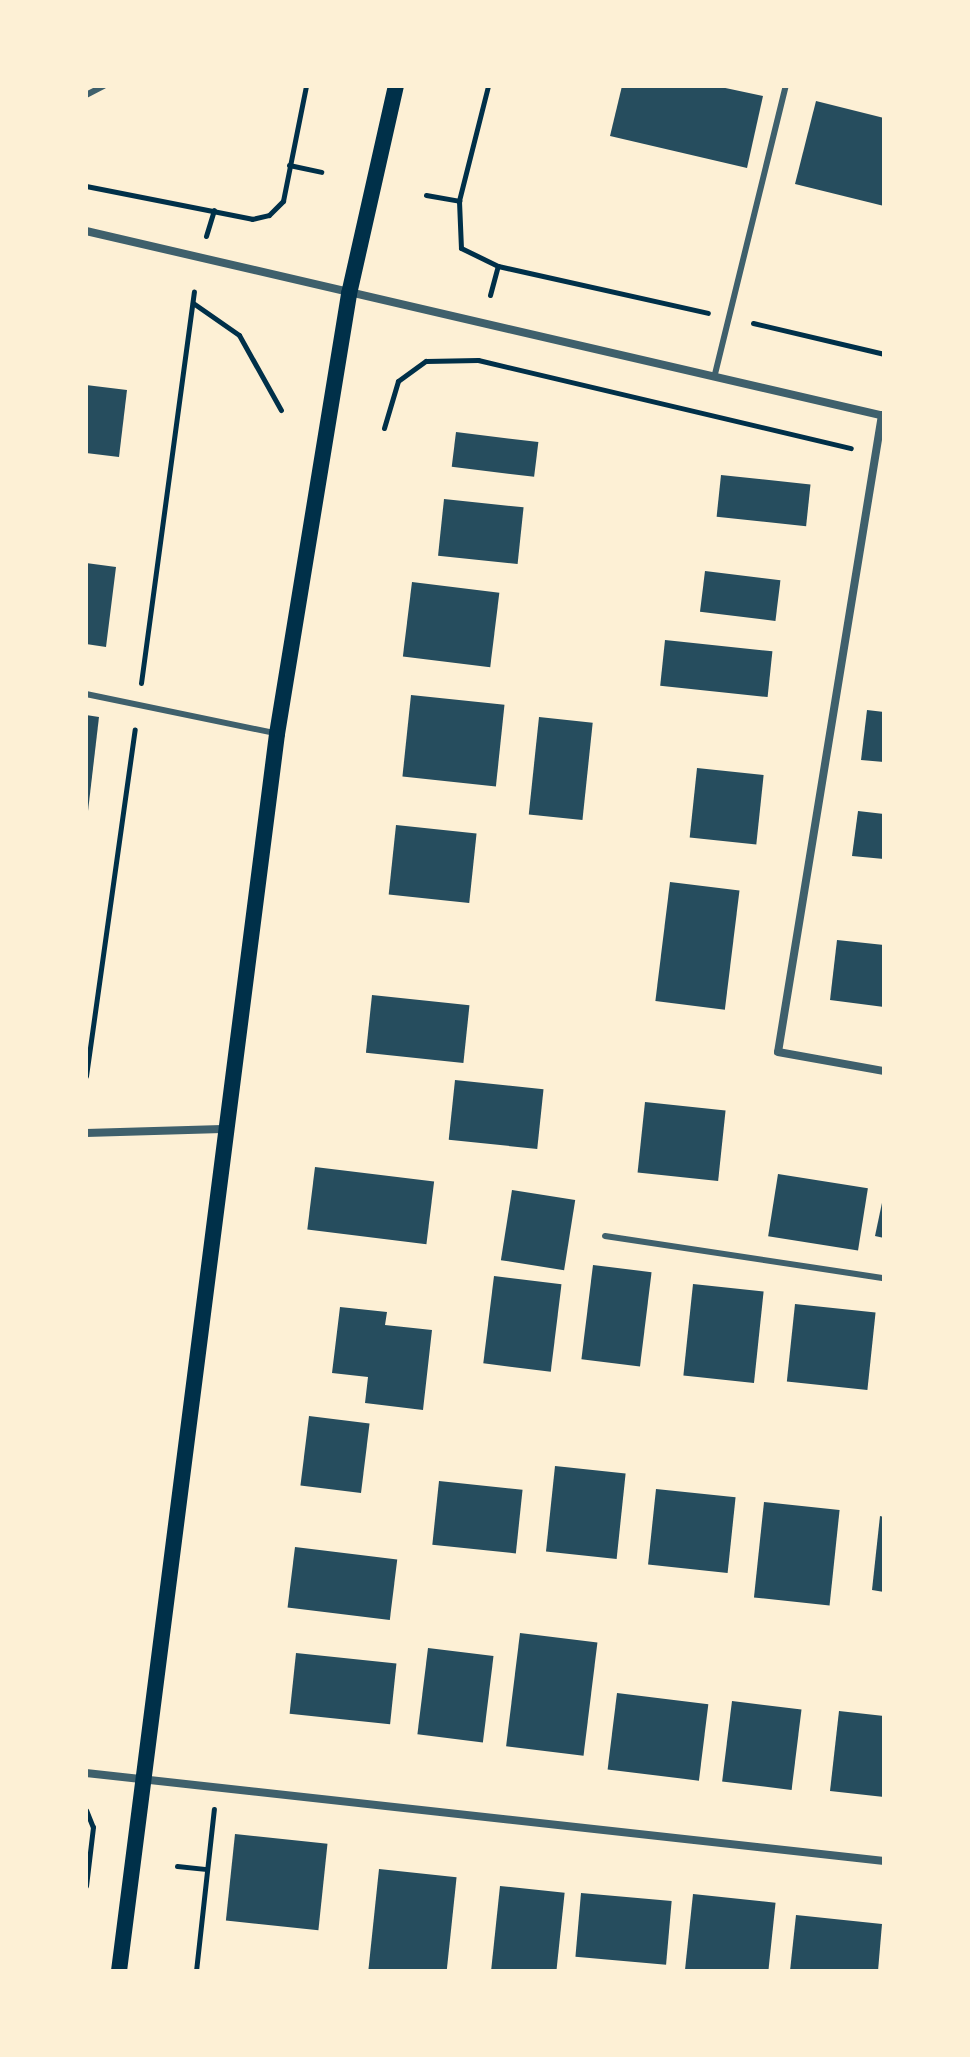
<!DOCTYPE html>
<style>
body{margin:0}
#map{position:relative;width:970px;height:2057px;overflow:hidden;background:#fdf0d5;font-family:"Fira Sans",sans-serif}
div>[style]{position:absolute}
.building>*{inset:0;background:#264d5e;transform-origin:0 0}
.path>*{height:5px;margin:-2.5px;padding:0 2.5px;transform-origin:2.5px;border-radius:2.5px;background:#003049}
.service>*{height:6px;margin:-3px;padding:0 3px;transform-origin:3px;border-radius:3px;background:#3f606c}
.minor>*{height:8px;margin:-4px;padding:0 4px;transform-origin:4px;border-radius:4px;background:#3f606c}
.secondary>*{height:16px;margin:-8px;padding:0 8px;transform-origin:8px;border-radius:8px;background:#003049}
span{translate:-50% -50%;white-space:nowrap;text-align:center;line-height:1.15;-webkit-text-stroke:6px #fdf0d5;paint-order:stroke}
.frame{position:absolute;inset:0;border:88px solid #fdf0d5;pointer-events:none}
</style>
<div id="map">
<div class="building">
<i style="clip-path:polygon(622px 86px,716px 86px,763px 96px,747px 168px,610px 136px)"></i>
<i style="clip-path:polygon(816px 101px,884px 118px,884px 206px,795px 184px)"></i>
<i style="clip-path:polygon(86px 385px,127px 390px,119px 457px,86px 453px)"></i>
<i style="left:456px;top:432px;width:83px;height:35px;rotate:7deg"></i>
<i style="left:721px;top:475px;width:90px;height:42px;rotate:6deg"></i>
<i style="left:444px;top:499px;width:80px;height:57px;rotate:6deg"></i>
<i style="clip-path:polygon(86px 563px,116px 567px,106px 647px,86px 644px)"></i>
<i style="left:705px;top:571px;width:76px;height:41px;rotate:7deg"></i>
<i style="left:412px;top:582px;width:88px;height:75px;rotate:7deg"></i>
<i style="left:665px;top:640px;width:108px;height:46px;rotate:6deg"></i>
<i style="left:411px;top:695px;width:94px;height:82px;rotate:6deg"></i>
<i style="clip-path:polygon(867px 710px,884px 712px,884px 762px,861px 760px)"></i>
<i style="clip-path:polygon(86px 715px,99px 717px,88px 811px,86px 810px)"></i>
<i style="left:539px;top:717px;width:54px;height:98px;rotate:6deg"></i>
<i style="left:697px;top:768px;width:67px;height:70px;rotate:6deg"></i>
<i style="clip-path:polygon(858px 811px,884px 814px,884px 859px,852px 856px)"></i>
<i style="left:396px;top:825px;width:81px;height:70px;rotate:6deg"></i>
<i style="left:670px;top:882px;width:70px;height:120px;rotate:7deg"></i>
<i style="clip-path:polygon(837px 940px,884px 945px,884px 1007px,830px 1000px)"></i>
<i style="left:372px;top:995px;width:98px;height:58px;rotate:6deg"></i>
<i style="left:455px;top:1080px;width:89px;height:60px;rotate:6deg"></i>
<i style="left:645px;top:1102px;width:81px;height:71px;rotate:6deg"></i>
<i style="left:315px;top:1167px;width:120px;height:63px;rotate:7deg"></i>
<i style="left:778px;top:1174px;width:91px;height:63px;rotate:9deg"></i>
<i style="left:512px;top:1190px;width:64px;height:71px;rotate:9deg"></i>
<i style="clip-path:polygon(883px 1198px,884px 1198px,884px 1238px,875px 1236px)"></i>
<i style="left:593px;top:1265px;width:59px;height:95px;rotate:7deg"></i>
<i style="left:494px;top:1276px;width:68px;height:88px;rotate:7deg"></i>
<i style="left:693px;top:1284px;width:71px;height:92px;rotate:6deg"></i>
<i style="left:795px;top:1304px;width:81px;height:78px;rotate:6deg"></i>
<i style="clip-path:polygon(340px 1307px,387px 1312px,385px 1325px,432px 1330px,423px 1410px,365px 1403px,368px 1377px,332px 1373px)"></i>
<i style="left:309px;top:1416px;width:61px;height:70px;rotate:7deg"></i>
<i style="left:555px;top:1466px;width:71px;height:86px;rotate:6deg"></i>
<i style="left:439px;top:1481px;width:84px;height:64px;rotate:6deg"></i>
<i style="left:656px;top:1489px;width:80px;height:76px;rotate:6deg"></i>
<i style="left:764px;top:1502px;width:76px;height:96px;rotate:6deg"></i>
<i style="clip-path:polygon(880px 1516px,884px 1517px,884px 1592px,872px 1590px)"></i>
<i style="left:295px;top:1547px;width:103px;height:61px;rotate:7deg"></i>
<i style="left:520px;top:1633px;width:78px;height:114px;rotate:7deg"></i>
<i style="left:428px;top:1648px;width:66px;height:87px;rotate:7deg"></i>
<i style="left:296px;top:1653px;width:101px;height:61px;rotate:6deg"></i>
<i style="left:617px;top:1693px;width:92px;height:77px;rotate:7deg"></i>
<i style="left:732px;top:1701px;width:70px;height:81px;rotate:7deg"></i>
<i style="clip-path:polygon(839px 1711px,884px 1716px,884px 1797px,830px 1791px)"></i>
<i style="left:235px;top:1834px;width:93px;height:87px;rotate:6deg"></i>
<i style="left:379px;top:1869px;width:78px;height:102px;rotate:6deg"></i>
<i style="left:500px;top:1886px;width:65px;height:85px;rotate:6deg"></i>
<i style="left:581px;top:1893px;width:91px;height:64px;rotate:5deg"></i>
<i style="left:693px;top:1894px;width:83px;height:77px;rotate:6deg"></i>
<i style="clip-path:polygon(796px 1915px,882px 1924px,878px 1971px,790px 1971px)"></i>
</div>
<div class="path">
<i style="left:488px;top:86px;width:119px;rotate:104.2deg"></i>
<i style="left:459px;top:201px;width:47px;rotate:87.6deg"></i>
<i style="left:461px;top:248px;width:41px;rotate:25.9deg"></i>
<i style="left:498px;top:266px;width:215px;rotate:12.6deg"></i>
<i style="left:289px;top:165px;width:33px;rotate:12deg"></i>
<i style="left:86px;top:186px;width:169px;rotate:11.2deg"></i>
<i style="left:252px;top:219px;width:17px;rotate:-13deg"></i>
<i style="left:269px;top:215px;width:20px;rotate:-45deg"></i>
<i style="left:283px;top:201px;width:117px;rotate:-78.7deg"></i>
<i style="left:426px;top:195px;width:34px;rotate:10deg"></i>
<i style="left:206px;top:236px;width:27px;rotate:-73deg"></i>
<i style="left:490px;top:295px;width:30px;rotate:-75deg"></i>
<i style="left:193px;top:303px;width:56px;rotate:34.8deg"></i>
<i style="left:239px;top:335px;width:86px;rotate:60.8deg"></i>
<i style="left:753px;top:323px;width:135px;rotate:13.3deg"></i>
<i style="left:384px;top:428px;width:49px;rotate:-73.4deg"></i>
<i style="left:398px;top:381px;width:34px;rotate:-36deg"></i>
<i style="left:426px;top:361px;width:52px;rotate:-1.1deg"></i>
<i style="left:478px;top:360px;width:383px;rotate:13.3deg"></i>
<i style="left:141px;top:683px;width:395px;rotate:-82.3deg"></i>
<i style="left:86px;top:1076px;width:350px;rotate:-82deg"></i>
<i style="left:86px;top:1810px;width:18px;rotate:68deg"></i>
<i style="left:93px;top:1827px;width:59px;rotate:96.8deg"></i>
<i style="left:177px;top:1866px;width:30px;rotate:6deg"></i>
<i style="left:196px;top:1971px;width:163px;rotate:-83.7deg"></i>
</div>
<div class="service">
<i style="left:86px;top:95px;width:20px;rotate:-27deg"></i>
<i style="left:715px;top:374px;width:297px;rotate:-76.2deg"></i>
<i style="left:86px;top:694px;width:192px;rotate:11.7deg"></i>
<i style="left:605px;top:1236px;width:282px;rotate:8.6deg"></i>
</div>
<div class="minor">
<i style="left:86px;top:231px;width:819px;rotate:13.05deg"></i>
<i style="left:882px;top:415px;width:645px;rotate:99.27deg"></i>
<i style="left:778px;top:1052px;width:108px;rotate:10.2deg"></i>
<i style="left:86px;top:1133px;width:136px;rotate:-1.7deg"></i>
<i style="left:86px;top:1773px;width:803px;rotate:6.29deg"></i>
</div>
<div class="secondary">
<i style="left:119px;top:1971px;width:1247px;rotate:-82.72deg"></i>
<i style="left:277px;top:734px;width:446px;rotate:-80.7deg"></i>
<i style="left:349px;top:294px;width:213px;rotate:-77.3deg"></i>
</div>
<div class="frame"></div>
</div>
